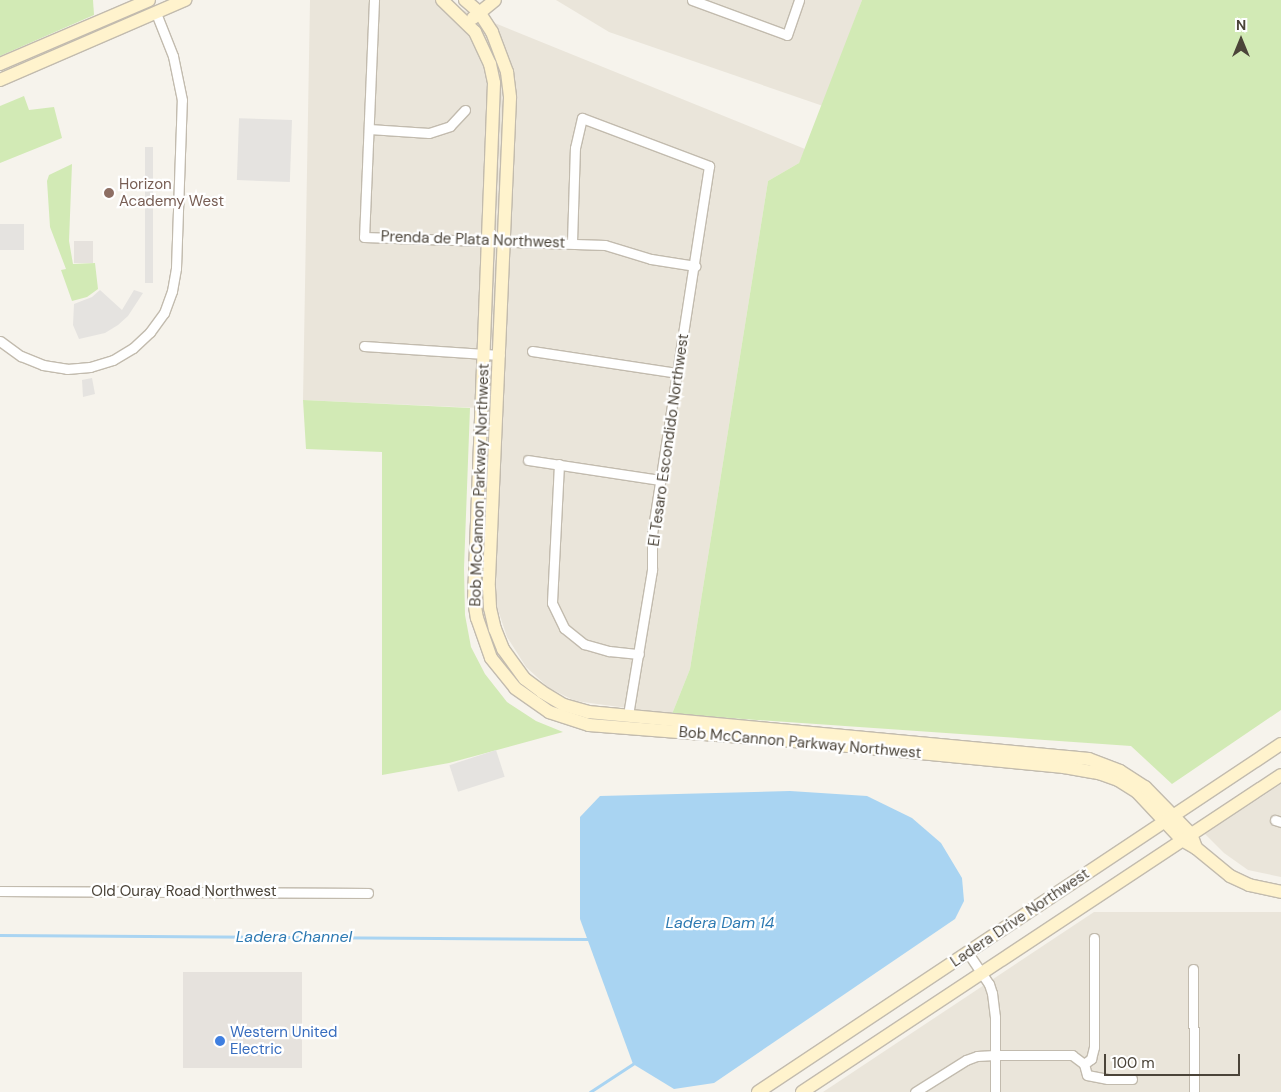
<!DOCTYPE html>
<style>
body{margin:0}
#map{position:relative;width:1281px;height:1092px;overflow:hidden;background:#f6f3ec;font-family:"DM Sans",sans-serif}
div>[style]{position:absolute}
.residential>*{inset:0;background:#eae5da}
.industrial>*{inset:0;background:#e6e2dd;transform-origin:0 0}
.green>*{inset:0;background:#d2eab5}
.parking>*{inset:0;background:#e5e3e0;transform-origin:0 0}
.water>*{inset:0;background:#a9d4f2}
.stream>*{height:2.5px;margin:-1.25px;padding:0 1.25px;transform-origin:1.25px;border-radius:1.25px;background:#a9d4f2}
.roads{filter:drop-shadow(1px 0 #c2bbae) drop-shadow(-1px 0 #c2bbae) drop-shadow(0 1px #c2bbae) drop-shadow(0 -1px #c2bbae)}
.street>*{height:9px;margin:-4.5px;padding:0 4.5px;transform-origin:4.5px;border-radius:4.5px;background:#fff}
.secondary>*{height:12px;margin:-6px;padding:0 6px;transform-origin:6px;border-radius:6px;background:#fff3cd}
.dots>*{width:14px;height:14px;translate:-50% -50%;box-sizing:border-box;border:2px solid #fff;border-radius:50%}
span{translate:-50% -50%;white-space:nowrap;text-align:center;line-height:1.15;-webkit-text-stroke:4.5px #fff;paint-order:stroke}
.education-label{font-size:15px;color:#785e54}
.left{translate:0 -50%;text-align:left}
.street-label{font-size:15px;color:#4b4439}
.shop-label{font-size:15px;color:#366cbe}
.water-label{font-size:16px;color:#2e7ab2;font-style:italic}
.north{position:absolute;left:1216px;top:15px;width:50px;height:50px;-webkit-text-stroke:4px #fff;paint-order:stroke;rotate:0deg;font-size:14px;font-weight:700;line-height:20px;text-align:center;color:#4b4439}
.north::after{content:'';display:block;margin:auto;width:18px;height:22px;background:#4b4439;clip-path:polygon(50% 0,100% 100%,50% 72%,0 100%)}
.scale{position:absolute;left:1104px;top:1054px;width:136px;height:22px;box-sizing:border-box;border:2px solid #4b4439;border-top:0;padding-left:6px;font-size:15px;line-height:18px;white-space:nowrap;color:#4b4439;-webkit-text-stroke:4px #fff;paint-order:stroke}
</style>
<div id="map">
<div class="residential">
<i style="clip-path:polygon(310px 0,438px 0,805px 149px,799px 163px,768px 181px,690px 669px,672px 714px,575px 701px,549px 688px,526px 667px,507px 637px,495px 601px,502px 409px,303px 400px)"></i>
<i style="clip-path:polygon(556px 0,862px 0,823px 106px,609px 32px)"></i>
<i style="clip-path:polygon(1281px 784px,1281px 877px,1248px 870px,1224px 853px,1205px 834px)"></i>
<i style="clip-path:polygon(1094px 912px,1281px 912px,1281px 1092px,823px 1092px)"></i>
</div>
<div class="industrial">
<i style="left:74px;top:241px;width:19px;height:22px"></i>
<i style="left:183px;top:972px;width:119px;height:96px"></i>
</div>
<div class="green">
<i style="clip-path:polygon(0 0,93px 0,94px 15px,0 56px)"></i>
<i style="clip-path:polygon(862px 0,1281px 0,1281px 710px,1172px 784px,1131px 746px,672px 714px,690px 669px,768px 181px,799px 163px)"></i>
<i style="clip-path:polygon(24px 96px,29px 110px,54px 107px,62px 138px,0 163px,0 106px)"></i>
<i style="clip-path:polygon(72px 164px,69px 241px,73px 264px,95px 263px,98px 289px,87px 297px,72px 301px,61px 270px,66px 269px,50px 227px,47px 181px,49px 175px)"></i>
<i style="clip-path:polygon(303px 400px,470px 408px,464px 568px,465px 615px,471px 647px,485px 674px,507px 702px,536px 721px,563px 732px,449px 763px,382px 775px,382px 452px,306px 449px)"></i>
</div>
<div class="parking">
<i style="left:292px;top:120px;width:62px;height:53px;rotate:92deg"></i>
<i style="left:145px;top:147px;width:8px;height:136px"></i>
<i style="left:0;top:224px;width:24px;height:26px"></i>
<i style="clip-path:polygon(100px 290px,122px 310px,134px 290px,143px 293px,128px 316px,118px 325px,105px 333px,79px 339px,73px 325px,74px 304px,92px 297px)"></i>
<i style="clip-path:polygon(92px 378px,95px 394px,83px 397px,82px 380px)"></i>
<i style="left:496px;top:750px;width:28px;height:49px;rotate:72deg"></i>
</div>
<div class="water">
<i style="clip-path:polygon(790px 791px,867px 796px,912px 818px,941px 843px,962px 878px,964px 901px,955px 919px,714px 1083px,674px 1089px,633px 1064px,580px 919px,580px 817px,600px 796px)"></i>
</div>
<div class="stream">
<i style="left:0;top:935px;width:587px;rotate:0.39deg"></i>
<i style="left:590px;top:1092px;width:51px;rotate:-33.1deg"></i>
</div>
<div class="roads">
<div class="street">
<i style="left:374px;top:0;width:237px;rotate:92.4deg"></i>
<i style="left:364px;top:237px;width:241px;rotate:1.9deg"></i>
<i style="left:605px;top:245px;width:48px;rotate:16.9deg"></i>
<i style="left:651px;top:259px;width:45px;rotate:9deg"></i>
<i style="left:692px;top:0;width:101px;rotate:20.2deg"></i>
<i style="left:787px;top:35px;width:37px;rotate:-71deg"></i>
<i style="left:369px;top:129px;width:60px;rotate:3.8deg"></i>
<i style="left:429px;top:133px;width:22px;rotate:-18deg"></i>
<i style="left:450px;top:126px;width:22px;rotate:-47deg"></i>
<i style="left:572px;top:242px;width:94px;rotate:-88.2deg"></i>
<i style="left:575px;top:148px;width:31px;rotate:-77deg"></i>
<i style="left:582px;top:118px;width:136px;rotate:20.7deg"></i>
<i style="left:709px;top:166px;width:372px;rotate:98.8deg"></i>
<i style="left:652px;top:534px;width:36px;rotate:90deg"></i>
<i style="left:652px;top:570px;width:147px;rotate:99.4deg"></i>
<i style="left:0;top:341px;width:26px;rotate:36deg"></i>
<i style="left:21px;top:356px;width:24px;rotate:22deg"></i>
<i style="left:43px;top:365px;width:24px;rotate:9deg"></i>
<i style="left:67px;top:369px;width:23px;rotate:-5deg"></i>
<i style="left:90px;top:367px;width:24px;rotate:-17deg"></i>
<i style="left:113px;top:360px;width:23px;rotate:-31deg"></i>
<i style="left:133px;top:348px;width:23px;rotate:-43deg"></i>
<i style="left:150px;top:332px;width:24px;rotate:-54deg"></i>
<i style="left:164px;top:313px;width:23px;rotate:-70deg"></i>
<i style="left:172px;top:291px;width:23px;rotate:-80deg"></i>
<i style="left:176px;top:268px;width:168px;rotate:-88deg"></i>
<i style="left:182px;top:100px;width:45px;rotate:-101.6deg"></i>
<i style="left:173px;top:56px;width:46px;rotate:-111.6deg"></i>
<i style="left:364px;top:346px;width:136px;rotate:3.8deg"></i>
<i style="left:532px;top:351px;width:148px;rotate:8.6deg"></i>
<i style="left:528px;top:460px;width:134px;rotate:8.6deg"></i>
<i style="left:559px;top:464px;width:139px;rotate:92.9deg"></i>
<i style="left:552px;top:603px;width:28px;rotate:64deg"></i>
<i style="left:564px;top:628px;width:26px;rotate:39deg"></i>
<i style="left:584px;top:644px;width:26px;rotate:16deg"></i>
<i style="left:609px;top:651px;width:30px;rotate:6deg"></i>
<i style="left:1275px;top:820px;width:6px;rotate:18deg"></i>
<i style="left:0;top:891px;width:368px;rotate:0.3deg"></i>
<i style="left:968px;top:953px;width:37px;rotate:56deg"></i>
<i style="left:989px;top:984px;width:9px;rotate:72deg"></i>
<i style="left:992px;top:993px;width:24px;rotate:83deg"></i>
<i style="left:995px;top:1017px;width:75px;rotate:90deg"></i>
<i style="left:1193px;top:969px;width:123px;rotate:89.5deg"></i>
<i style="left:1084px;top:1064px;width:9px;rotate:-36deg"></i>
<i style="left:1091px;top:1059px;width:12px;rotate:-76deg"></i>
<i style="left:1094px;top:1047px;width:109px;rotate:-90deg"></i>
<i style="left:915px;top:1092px;width:60px;rotate:-32.1deg"></i>
<i style="left:966px;top:1060px;width:12px;rotate:-20deg"></i>
<i style="left:977px;top:1056px;width:18px;rotate:-3deg"></i>
<i style="left:995px;top:1055px;width:77px"></i>
<i style="left:1072px;top:1055px;width:15px;rotate:37deg"></i>
<i style="left:1084px;top:1064px;width:11px;rotate:75deg"></i>
<i style="left:1087px;top:1075px;width:21px;rotate:11deg"></i>
<i style="left:1108px;top:1079px;width:24px"></i>
</div>
<div class="secondary">
<i style="left:442px;top:0;width:46px;rotate:44.1deg"></i>
<i style="left:475px;top:32px;width:35px;rotate:65deg"></i>
<i style="left:490px;top:64px;width:19px;rotate:78deg"></i>
<i style="left:494px;top:83px;width:517px;rotate:92.22deg"></i>
<i style="left:474px;top:600px;width:18px;rotate:81deg"></i>
<i style="left:477px;top:618px;width:42px;rotate:70.7deg"></i>
<i style="left:491px;top:658px;width:38px;rotate:51deg"></i>
<i style="left:515px;top:688px;width:42px;rotate:35.2deg"></i>
<i style="left:549px;top:712px;width:42px;rotate:18deg"></i>
<i style="left:589px;top:725px;width:240px;rotate:4.5deg"></i>
<i style="left:828px;top:744px;width:237px;rotate:5.6deg"></i>
<i style="left:1064px;top:767px;width:36px;rotate:10deg"></i>
<i style="left:1099px;top:773px;width:20px;rotate:20deg"></i>
<i style="left:1118px;top:780px;width:22px;rotate:32deg"></i>
<i style="left:1137px;top:792px;width:66px;rotate:46.8deg"></i>
<i style="left:1182px;top:840px;width:16px;rotate:30deg"></i>
<i style="left:1196px;top:848px;width:44px;rotate:39.5deg"></i>
<i style="left:1230px;top:876px;width:21px;rotate:25deg"></i>
<i style="left:1249px;top:885px;width:33px;rotate:12deg"></i>
<i style="left:465px;top:0;width:18px;rotate:41deg"></i>
<i style="left:479px;top:12px;width:24px;rotate:57deg"></i>
<i style="left:492px;top:32px;width:43px;rotate:69.4deg"></i>
<i style="left:507px;top:72px;width:26px;rotate:83deg"></i>
<i style="left:510px;top:98px;width:490px;rotate:92.5deg"></i>
<i style="left:489px;top:588px;width:20px;rotate:87deg"></i>
<i style="left:490px;top:608px;width:22px;rotate:77deg"></i>
<i style="left:495px;top:629px;width:22px;rotate:68deg"></i>
<i style="left:503px;top:649px;width:37px;rotate:54deg"></i>
<i style="left:525px;top:679px;width:21px;rotate:37deg"></i>
<i style="left:542px;top:692px;width:26px;rotate:31deg"></i>
<i style="left:564px;top:705px;width:25px;rotate:16deg"></i>
<i style="left:588px;top:712px;width:503px;rotate:5.36deg"></i>
<i style="left:1089px;top:759px;width:33px;rotate:21deg"></i>
<i style="left:1120px;top:771px;width:30px;rotate:33deg"></i>
<i style="left:1145px;top:787px;width:66px;rotate:45.6deg"></i>
<i style="left:1191px;top:834px;width:15px;rotate:70deg"></i>
<i style="left:473px;top:18px;width:28px;rotate:-39deg"></i>
<i style="left:0;top:64px;width:162px;rotate:-23.2deg"></i>
<i style="left:0;top:80px;width:202px;rotate:-23.4deg"></i>
<i style="left:758px;top:1092px;width:628px;rotate:-33.64deg"></i>
<i style="left:802px;top:1092px;width:574px;rotate:-33.5deg"></i>
</div>
</div>
<div class="dots">
<i style="left:109px;top:193px;background:#8d6e63"></i>
<i style="left:220px;top:1041px;background:#3f7fe0"></i>
</div>
<div class="education-label">
<span class="left" style="left:119px;top:193px">Horizon<br>Academy West</span>
</div>
<div class="street-label">
<span style="left:473px;top:240px;rotate:2deg">Prenda de Plata Northwest</span>
<span style="left:669px;top:440px;rotate:-82deg">El Tesaro Escondido Northwest</span>
<span style="left:480px;top:485px;rotate:-88deg">Bob McCannon Parkway Northwest</span>
<span style="left:800px;top:743px;rotate:5deg">Bob McCannon Parkway Northwest</span>
<span style="left:184px;top:892px">Old Ouray Road Northwest</span>
<span style="left:1020px;top:918px;rotate:-34deg">Ladera Drive Northwest</span>
</div>
<div class="shop-label">
<span class="left" style="left:230px;top:1041px">Western United<br>Electric</span>
</div>
<div class="water-label">
<span style="left:720px;top:923px">Ladera Dam 14</span>
<span style="left:294px;top:937px">Ladera Channel</span>
</div>
<div class="north">N</div>
<div class="scale">100 m</div>
</div>
